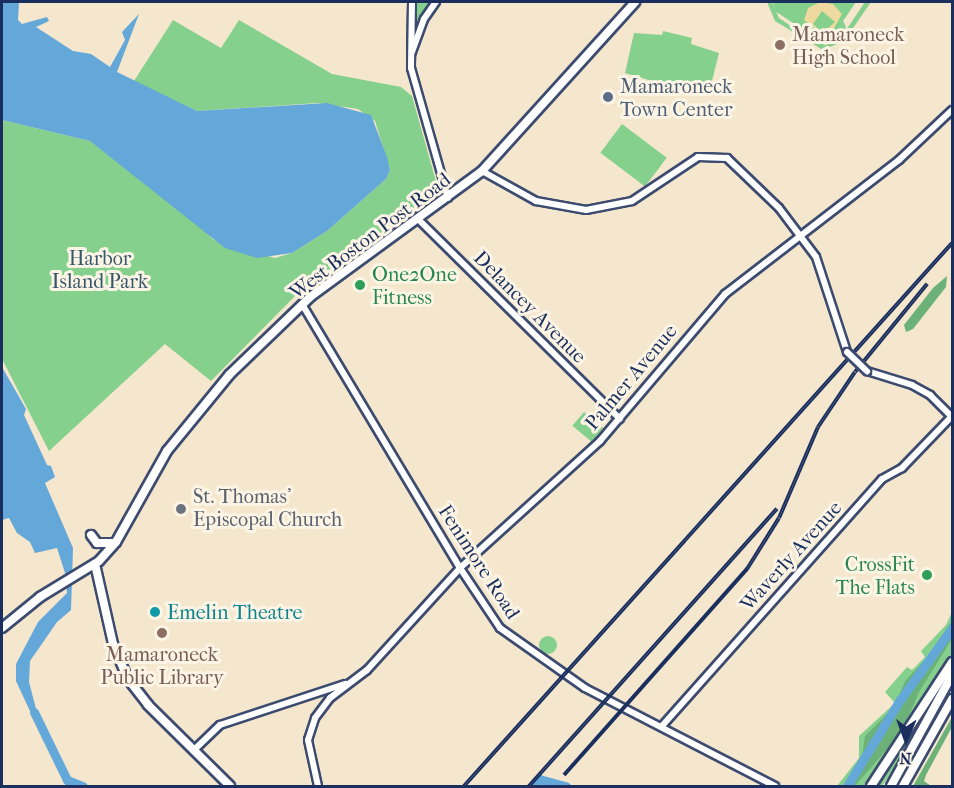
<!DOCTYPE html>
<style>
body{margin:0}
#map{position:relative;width:954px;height:788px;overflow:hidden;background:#f4e7cd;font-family:"IM FELL French Canon",serif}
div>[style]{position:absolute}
.green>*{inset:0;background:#85d08d;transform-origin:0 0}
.round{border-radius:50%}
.forest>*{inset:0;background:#6cb278}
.sand>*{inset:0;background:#eeda9e}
.water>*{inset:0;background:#64a7d9}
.river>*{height:9px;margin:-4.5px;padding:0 4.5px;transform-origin:4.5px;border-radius:4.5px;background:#64a7d9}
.roads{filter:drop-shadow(2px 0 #3c4b6f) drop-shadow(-2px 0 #3c4b6f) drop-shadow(0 2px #3c4b6f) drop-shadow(0 -2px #3c4b6f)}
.tertiary>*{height:6px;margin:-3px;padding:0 3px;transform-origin:3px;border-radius:3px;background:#fff}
.primary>*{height:8px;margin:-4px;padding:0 4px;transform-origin:4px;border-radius:4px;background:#fff}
.motorway>*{height:8px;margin:-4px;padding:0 4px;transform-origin:4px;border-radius:4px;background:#fff}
.rail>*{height:4px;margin-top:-2px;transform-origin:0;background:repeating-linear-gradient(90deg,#fcf5e5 0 4.5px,#1b2f5e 0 9px);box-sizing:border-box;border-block:2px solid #1b2f5e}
.bridges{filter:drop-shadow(2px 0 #3c4b6f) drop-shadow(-2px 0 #3c4b6f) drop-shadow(0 2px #3c4b6f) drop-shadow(0 -2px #3c4b6f)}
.tertiary-bridge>*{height:6px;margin:-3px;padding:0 3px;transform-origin:3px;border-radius:3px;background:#fff}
.dots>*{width:16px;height:16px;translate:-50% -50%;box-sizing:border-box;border:3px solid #fcf5e5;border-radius:50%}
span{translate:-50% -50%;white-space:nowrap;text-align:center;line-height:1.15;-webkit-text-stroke:6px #fcf5e5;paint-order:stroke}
.education-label{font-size:20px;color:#785e54}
.left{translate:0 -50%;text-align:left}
.service-label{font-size:20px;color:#4e5e75}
.street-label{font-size:20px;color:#1b2f5e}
.park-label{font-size:20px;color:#36576a}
.leisure-label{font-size:20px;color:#27864d}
.right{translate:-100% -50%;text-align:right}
.worship-label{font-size:20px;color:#5b616d}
.culture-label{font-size:20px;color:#0d838f}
.frame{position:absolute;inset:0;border:3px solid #1b2f5e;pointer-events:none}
.north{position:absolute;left:876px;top:710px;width:60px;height:60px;-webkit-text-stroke:4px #fcf5e5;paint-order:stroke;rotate:181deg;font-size:16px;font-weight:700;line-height:24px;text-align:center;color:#1b2f5e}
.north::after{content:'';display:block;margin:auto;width:21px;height:27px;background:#1b2f5e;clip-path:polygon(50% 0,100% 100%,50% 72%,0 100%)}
</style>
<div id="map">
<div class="green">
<i style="clip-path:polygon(416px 2px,434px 2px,413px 36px)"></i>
<i style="clip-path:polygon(767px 2px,772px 2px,779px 18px,815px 42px,826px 45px,840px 39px,865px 2px,871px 2px,844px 41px,823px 50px,775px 21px)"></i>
<i style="clip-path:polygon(773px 2px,856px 2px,843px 21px,846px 27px,841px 34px,824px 44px,775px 11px)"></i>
<i style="clip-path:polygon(173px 20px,221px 48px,239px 20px,332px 74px,401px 87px,412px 96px,439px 192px,301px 290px,211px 381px,165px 344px,49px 451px,2px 359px,2px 120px,90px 141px,192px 218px,214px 240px,275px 258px,292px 253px,327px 231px,386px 179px,390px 170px,375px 121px,358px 109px,318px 103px,197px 111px,134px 81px)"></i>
<i style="clip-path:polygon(663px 31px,692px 38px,691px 44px,719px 53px,709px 93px,672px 87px,670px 93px,661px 91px,662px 84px,625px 73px,634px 33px,662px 35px)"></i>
<i style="left:622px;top:124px;width:56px;height:36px;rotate:37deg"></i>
<i style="left:584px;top:412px;width:25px;height:18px;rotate:40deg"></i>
<i style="clip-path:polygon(952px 612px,952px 655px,914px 718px,867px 786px,837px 786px,859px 758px,859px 736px,895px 703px,885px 692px,907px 667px,912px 670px,925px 657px,921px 651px,946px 625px)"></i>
<i class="round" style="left:539px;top:636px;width:18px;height:18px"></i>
<i style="clip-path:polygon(922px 718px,915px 736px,882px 786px,876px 786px)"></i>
</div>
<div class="forest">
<i style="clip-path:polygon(947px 276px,946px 287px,913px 329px,906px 332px,904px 325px,933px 288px)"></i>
<i style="clip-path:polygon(952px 621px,952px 639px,919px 692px,902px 732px,855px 786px,843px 786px,862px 757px,865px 736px,895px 706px,905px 681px,926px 659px)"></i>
<i style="clip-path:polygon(952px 717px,952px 727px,926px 775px,924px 781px,931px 786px,913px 786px)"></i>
</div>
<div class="sand">
<i style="clip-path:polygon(evenodd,820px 2px,833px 4px,842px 14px,828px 39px,804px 20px,808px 8px,820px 2px,822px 11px,835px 22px,823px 33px,813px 24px,822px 11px)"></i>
</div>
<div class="water">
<i style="clip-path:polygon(2px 2px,19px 2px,18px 20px,22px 24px,47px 17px,49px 21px,36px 27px,73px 51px,91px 54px,110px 67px,125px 40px,122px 32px,139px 14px,117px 72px,197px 111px,327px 103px,371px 115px,387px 157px,390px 170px,386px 179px,327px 231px,292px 253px,257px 258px,225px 248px,90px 141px,2px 120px)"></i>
<i style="clip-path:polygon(2px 367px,26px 409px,24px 415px,47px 465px,51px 466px,55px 477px,45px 483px,73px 548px,71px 610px,57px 622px,30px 661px,29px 682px,39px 720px,36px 724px,16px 681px,16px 664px,38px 622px,67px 593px,66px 576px,57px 548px,35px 553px,30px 542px,17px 533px,9px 518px,2px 520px)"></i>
</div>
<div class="river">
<i style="left:34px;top:712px;width:76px;rotate:64.1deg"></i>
<i style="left:67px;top:780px;width:17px;rotate:21deg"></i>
<i style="left:534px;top:786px;width:9px;rotate:-54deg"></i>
<i style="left:539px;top:779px;width:28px;rotate:15deg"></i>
<i style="left:847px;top:786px;width:101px;rotate:-58.4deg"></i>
<i style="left:900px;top:700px;width:89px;rotate:-54.2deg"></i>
</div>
<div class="roads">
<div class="tertiary">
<i style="left:412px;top:2px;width:66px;rotate:90.9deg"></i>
<i style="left:411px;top:68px;width:135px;rotate:74.1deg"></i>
<i style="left:412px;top:52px;width:35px;rotate:-70deg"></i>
<i style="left:424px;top:19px;width:21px;rotate:-55deg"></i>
<i style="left:482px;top:171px;width:62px;rotate:29.1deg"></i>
<i style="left:536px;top:201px;width:51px;rotate:10.2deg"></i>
<i style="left:586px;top:210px;width:47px;rotate:-11.1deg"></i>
<i style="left:632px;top:201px;width:79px;rotate:-33.7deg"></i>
<i style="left:698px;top:157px;width:29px;rotate:2deg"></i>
<i style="left:727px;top:158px;width:72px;rotate:43.9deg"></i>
<i style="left:779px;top:208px;width:61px;rotate:52.9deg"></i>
<i style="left:816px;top:257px;width:100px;rotate:71.9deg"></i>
<i style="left:418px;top:219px;width:284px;rotate:44.7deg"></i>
<i style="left:302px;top:304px;width:308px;rotate:59.1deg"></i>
<i style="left:460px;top:568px;width:72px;rotate:56.3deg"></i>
<i style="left:500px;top:628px;width:104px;rotate:35.2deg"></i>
<i style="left:585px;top:688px;width:214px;rotate:27.3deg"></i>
<i style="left:867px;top:371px;width:47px;rotate:17.3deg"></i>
<i style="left:912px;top:385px;width:21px;rotate:29deg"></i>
<i style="left:930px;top:395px;width:31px;rotate:45deg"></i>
<i style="left:662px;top:726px;width:331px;rotate:-48.3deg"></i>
<i style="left:882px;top:479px;width:23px;rotate:-29deg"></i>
<i style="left:902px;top:468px;width:72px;rotate:-46.1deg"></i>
<i style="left:194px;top:750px;width:36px;rotate:-44deg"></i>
<i style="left:220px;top:725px;width:132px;rotate:-18.2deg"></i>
<i style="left:318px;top:786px;width:47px;rotate:-102.3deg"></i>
<i style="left:308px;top:740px;width:23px;rotate:-72deg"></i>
<i style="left:315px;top:718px;width:25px;rotate:-53deg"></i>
<i style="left:330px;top:698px;width:46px;rotate:-37.1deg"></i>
<i style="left:367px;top:670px;width:138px;rotate:-47.6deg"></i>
<i style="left:460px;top:568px;width:189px;rotate:-42.2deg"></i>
<i style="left:600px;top:441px;width:193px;rotate:-49.6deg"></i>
<i style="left:725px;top:294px;width:220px;rotate:-37.6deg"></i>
<i style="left:899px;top:160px;width:73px;rotate:-43.3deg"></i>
</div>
<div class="primary">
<i style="left:91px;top:535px;width:10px;rotate:53deg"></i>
<i style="left:97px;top:543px;width:17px"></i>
<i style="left:95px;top:564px;width:82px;rotate:77.3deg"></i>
<i style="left:113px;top:644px;width:38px;rotate:67deg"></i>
<i style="left:128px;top:679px;width:33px;rotate:52deg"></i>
<i style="left:148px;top:705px;width:115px;rotate:44.6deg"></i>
<i style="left:2px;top:628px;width:49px;rotate:-39.2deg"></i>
<i style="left:40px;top:597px;width:69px;rotate:-31.4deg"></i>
<i style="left:99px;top:561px;width:25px;rotate:-48deg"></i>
<i style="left:116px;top:542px;width:104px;rotate:-60.7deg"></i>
<i style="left:167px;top:451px;width:99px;rotate:-50.7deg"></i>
<i style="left:230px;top:374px;width:111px;rotate:-43.9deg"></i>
<i style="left:310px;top:297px;width:213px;rotate:-36.2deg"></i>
<i style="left:482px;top:171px;width:228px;rotate:-47.8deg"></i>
</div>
<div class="motorway">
<i style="left:871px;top:786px;width:148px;rotate:-56.8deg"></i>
<i style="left:891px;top:786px;width:127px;rotate:-61.2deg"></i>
<i style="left:903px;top:786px;width:100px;rotate:-60.6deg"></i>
</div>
</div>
<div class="rail">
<i style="left:564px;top:775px;width:276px;rotate:-48.4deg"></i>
<i style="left:747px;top:569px;width:60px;rotate:-57.9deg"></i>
<i style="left:779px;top:518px;width:99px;rotate:-66.8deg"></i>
<i style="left:818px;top:427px;width:66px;rotate:-56.1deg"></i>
<i style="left:855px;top:372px;width:114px;rotate:-50.7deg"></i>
<i style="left:464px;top:786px;width:730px;rotate:-48.05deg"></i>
<i style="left:529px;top:786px;width:372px;rotate:-48.2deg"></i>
</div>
<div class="bridges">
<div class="tertiary-bridge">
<i style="left:847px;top:352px;width:28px;rotate:44deg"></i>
</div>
</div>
<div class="dots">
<i style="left:780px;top:45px;background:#8d6e63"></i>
<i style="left:608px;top:97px;background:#5c6f8a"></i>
<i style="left:360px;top:285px;background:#2e9e5b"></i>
<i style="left:181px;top:509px;background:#6b7280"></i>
<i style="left:927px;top:575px;background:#2e9e5b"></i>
<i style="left:155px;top:612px;background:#0f9aa8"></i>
<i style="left:162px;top:633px;background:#8d6e63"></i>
</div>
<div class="education-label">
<span class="left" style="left:792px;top:46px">Mamaroneck<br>High School</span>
<span style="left:162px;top:666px">Mamaroneck<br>Public Library</span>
</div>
<div class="service-label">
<span class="left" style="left:620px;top:98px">Mamaroneck<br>Town Center</span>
</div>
<div class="street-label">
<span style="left:370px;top:236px;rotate:-37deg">West Boston Post Road</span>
<span style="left:530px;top:307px;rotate:45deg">Delancey Avenue</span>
<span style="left:631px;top:377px;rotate:-50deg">Palmer Avenue</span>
<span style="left:791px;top:556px;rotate:-48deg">Waverly Avenue</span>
<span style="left:479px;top:562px;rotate:57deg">Fenimore Road</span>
</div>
<div class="park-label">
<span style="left:100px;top:270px">Harbor<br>Island Park</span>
</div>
<div class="leisure-label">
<span class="left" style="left:372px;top:286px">One2One<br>Fitness</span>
<span class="right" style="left:915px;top:576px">CrossFit<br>The Flats</span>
</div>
<div class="worship-label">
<span class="left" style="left:193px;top:508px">St. Thomas'<br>Episcopal Church</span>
</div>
<div class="culture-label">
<span class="left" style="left:167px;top:612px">Emelin Theatre</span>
</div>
<div class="frame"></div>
<div class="north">N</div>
</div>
